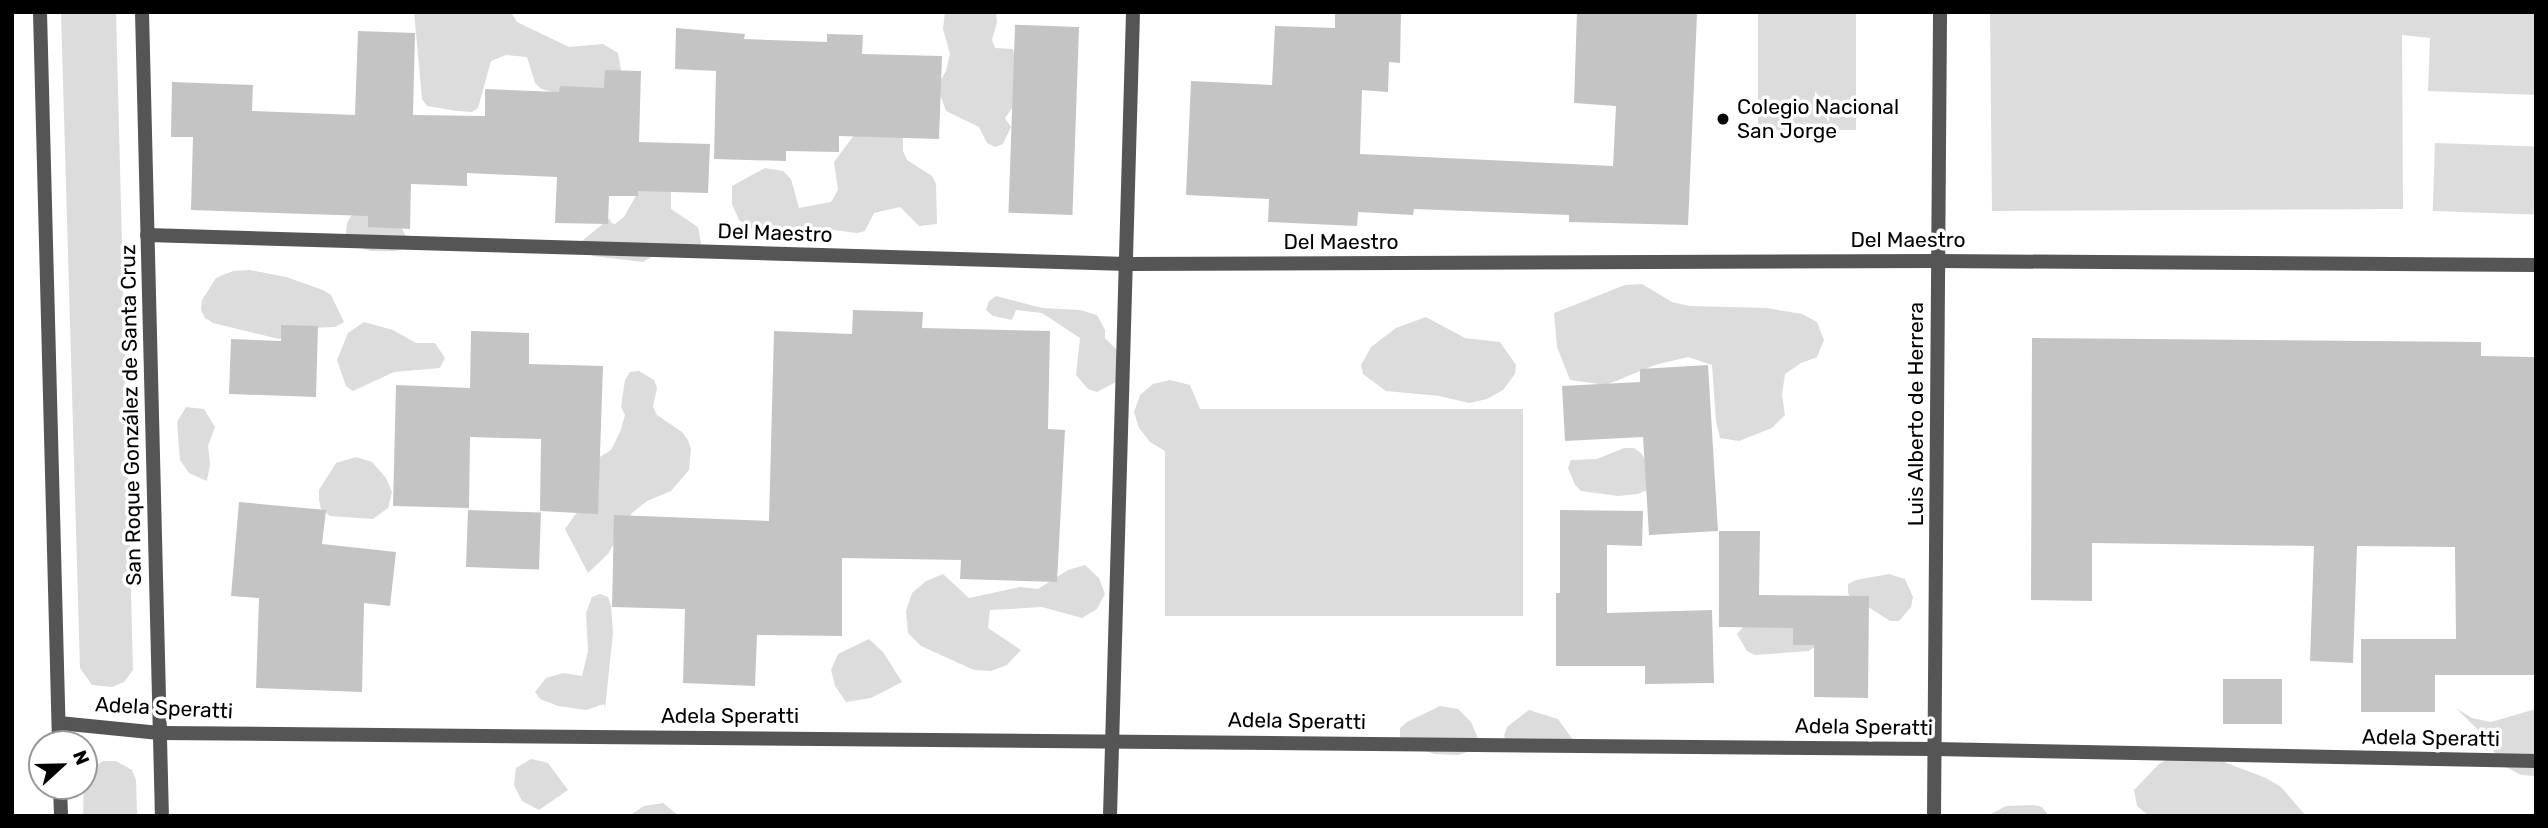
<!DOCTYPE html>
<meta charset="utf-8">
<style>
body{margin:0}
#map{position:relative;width:2548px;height:828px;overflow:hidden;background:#fff;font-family:Rubik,sans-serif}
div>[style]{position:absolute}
.green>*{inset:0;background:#dcdcdc;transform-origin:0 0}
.building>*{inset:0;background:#c4c4c4;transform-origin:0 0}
.minor>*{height:14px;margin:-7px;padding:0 7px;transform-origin:7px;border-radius:7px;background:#555}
.tertiary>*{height:14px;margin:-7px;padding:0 7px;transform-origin:7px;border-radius:7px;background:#555}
.dots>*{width:19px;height:19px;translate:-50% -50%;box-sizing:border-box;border:4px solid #fff;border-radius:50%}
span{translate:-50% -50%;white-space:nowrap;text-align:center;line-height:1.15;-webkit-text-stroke:7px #fff;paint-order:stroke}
.poi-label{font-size:21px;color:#000}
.left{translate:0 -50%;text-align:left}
.street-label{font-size:21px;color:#000}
.frame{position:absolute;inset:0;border:14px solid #000;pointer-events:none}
.north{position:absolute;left:28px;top:730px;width:70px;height:70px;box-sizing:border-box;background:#fff;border:2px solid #999;border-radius:50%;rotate:68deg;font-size:19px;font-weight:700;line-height:28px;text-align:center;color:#000}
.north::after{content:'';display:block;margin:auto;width:24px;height:32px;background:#000;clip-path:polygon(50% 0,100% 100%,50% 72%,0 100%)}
</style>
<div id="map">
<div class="green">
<i style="clip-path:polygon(61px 12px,116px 12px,133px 670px,124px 682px,112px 687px,92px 685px,80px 668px)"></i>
<i style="clip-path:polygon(414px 12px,511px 12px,517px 22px,569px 47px,603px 44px,618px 53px,621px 70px,618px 86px,569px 96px,541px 89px,535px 83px,527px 57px,506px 55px,491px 61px,478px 108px,472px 112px,457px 111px,427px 106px,422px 99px)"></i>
<i style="clip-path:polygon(945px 12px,996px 12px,997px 22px,992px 40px,995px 48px,1013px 49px,1020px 75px,1015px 104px,1005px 118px,1011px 127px,1003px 144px,995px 147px,987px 143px,979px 127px,946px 111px,937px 86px,946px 71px,950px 54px,943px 29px)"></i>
<i style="left:1758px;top:12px;width:98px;height:118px"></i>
<i style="clip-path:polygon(1990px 12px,2536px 12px,2536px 95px,2428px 91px,2430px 38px,2402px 35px,2403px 209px,1992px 211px)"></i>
<i style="clip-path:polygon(861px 126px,903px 133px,903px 151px,907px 160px,932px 176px,936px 184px,937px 224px,919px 226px,900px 207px,874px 213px,865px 231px,857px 233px,810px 227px,762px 236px,739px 220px,732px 204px,732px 186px,765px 168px,783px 171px,791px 179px,799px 208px,831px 202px,838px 190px,834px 162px)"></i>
<i style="left:2435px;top:143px;width:101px;height:68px;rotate:2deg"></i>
<i style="clip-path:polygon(671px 188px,671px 209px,698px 227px,702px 248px,660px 252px,643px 262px,593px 256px,580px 249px,582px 241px,610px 218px,611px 223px,615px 224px,624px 217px,639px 190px)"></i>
<i style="clip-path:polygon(360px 212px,400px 225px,409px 242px,403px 249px,395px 251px,371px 251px,345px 243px,347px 223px,351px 216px)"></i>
<i style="clip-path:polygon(250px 270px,286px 277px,323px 290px,331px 295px,344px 322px,335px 327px,308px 328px,279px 339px,213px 323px,205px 318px,201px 310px,202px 300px,216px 278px,233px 271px)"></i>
<i style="clip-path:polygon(1642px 284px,1672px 302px,1690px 306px,1767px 308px,1802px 314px,1817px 322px,1824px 340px,1817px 357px,1801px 363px,1785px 374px,1782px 395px,1785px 415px,1772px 428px,1739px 441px,1720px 438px,1716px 421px,1712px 365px,1688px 357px,1655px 365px,1606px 385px,1570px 380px,1557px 347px,1554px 313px,1625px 285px)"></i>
<i style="clip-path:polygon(996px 296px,1042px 308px,1080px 310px,1097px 315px,1105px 330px,1105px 338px,1117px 350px,1120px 380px,1097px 392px,1088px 389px,1076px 375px,1080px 338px,1042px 313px,1016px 310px,1012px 320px,993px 316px,986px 310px,989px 301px)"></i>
<i style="clip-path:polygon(1426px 317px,1465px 338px,1500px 342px,1516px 365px,1515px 374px,1503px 390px,1487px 399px,1469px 403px,1439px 396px,1386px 391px,1363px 374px,1361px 365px,1371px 347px,1396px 328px)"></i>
<i style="clip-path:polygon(364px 322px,393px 330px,416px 343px,435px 343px,445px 358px,440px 368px,394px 372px,353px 391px,346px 386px,337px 360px,348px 333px)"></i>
<i style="clip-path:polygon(639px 371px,654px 380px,657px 388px,653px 407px,657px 415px,682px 432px,688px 440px,691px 449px,689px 470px,671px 491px,647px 501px,632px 513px,608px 554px,588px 573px,565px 529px,580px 508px,595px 460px,611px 450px,620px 432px,625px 415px,621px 407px,625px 380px,630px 372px)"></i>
<i style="clip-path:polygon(1170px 380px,1190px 385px,1200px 409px,1523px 409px,1523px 616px,1165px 616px,1165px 451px,1150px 442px,1139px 428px,1134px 412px,1140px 395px,1153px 384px)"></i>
<i style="clip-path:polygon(186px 407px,204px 409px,215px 427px,208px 446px,210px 464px,207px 481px,189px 473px,180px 460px,177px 422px)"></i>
<i style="clip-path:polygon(1624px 448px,1634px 448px,1642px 454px,1646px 463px,1647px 490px,1638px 494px,1618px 496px,1581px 491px,1575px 485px,1568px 468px,1571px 460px,1597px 459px)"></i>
<i style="clip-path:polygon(356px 457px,372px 462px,386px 478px,392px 492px,388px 508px,373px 519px,330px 516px,321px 509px,319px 500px,319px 490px,336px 463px)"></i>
<i style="clip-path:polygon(1085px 565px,1099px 578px,1105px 594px,1097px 609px,1082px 618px,1042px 607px,990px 610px,988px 628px,1021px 650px,1007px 665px,991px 671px,974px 670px,921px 646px,908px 633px,906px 611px,912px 593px,926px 581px,943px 574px,969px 598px,1020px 587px,1038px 589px,1068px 570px)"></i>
<i style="clip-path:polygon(1889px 574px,1905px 579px,1913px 597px,1911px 607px,1899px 621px,1890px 621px,1870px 608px,1852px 602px,1848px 593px,1848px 584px,1856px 580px)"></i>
<i style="clip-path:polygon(600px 594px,608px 597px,611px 605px,613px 633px,605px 709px,604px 704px,586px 710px,558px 706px,540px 699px,535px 692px,546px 678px,563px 673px,582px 676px,588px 651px,586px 613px,592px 597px)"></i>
<i style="clip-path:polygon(1788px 620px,1816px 646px,1809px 651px,1755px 655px,1747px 651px,1737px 634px,1743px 627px)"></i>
<i style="clip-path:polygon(869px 639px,883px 652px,902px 682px,871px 698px,846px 702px,835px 686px,831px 670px,838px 654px)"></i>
<i style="clip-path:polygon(1440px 706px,1458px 709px,1471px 722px,1478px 738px,1468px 752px,1458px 755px,1435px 754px,1405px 745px,1400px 737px,1400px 728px,1407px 722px)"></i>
<i style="clip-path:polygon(2456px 708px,2472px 718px,2491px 722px,2536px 709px,2536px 776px,2521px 775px,2504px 766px,2482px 734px)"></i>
<i style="clip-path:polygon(1529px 710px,1558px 719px,1573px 740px,1508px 744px,1504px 736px,1507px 727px)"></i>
<i style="clip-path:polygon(2174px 756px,2211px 757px,2266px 778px,2281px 787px,2306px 816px,2149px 816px,2137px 806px,2134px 790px,2159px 764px)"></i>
<i style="clip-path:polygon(531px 759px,548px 763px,568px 790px,539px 810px,522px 801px,514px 785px,516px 768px)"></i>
<i style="clip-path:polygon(103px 761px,116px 761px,132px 770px,136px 780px,137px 816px,83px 816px,84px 775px)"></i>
<i style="clip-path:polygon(663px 803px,679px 816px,629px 816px,644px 806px)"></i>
<i style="clip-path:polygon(2033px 805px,2042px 807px,2049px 816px,1987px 816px,2006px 806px)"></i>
</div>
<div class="building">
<i style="clip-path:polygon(1335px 12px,1401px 12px,1400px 63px,1389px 62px,1388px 92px,1362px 90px,1360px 154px,1613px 166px,1616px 106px,1574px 103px,1577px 12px,1697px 14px,1688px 225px,1569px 222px,1569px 215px,1414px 209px,1413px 215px,1358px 212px,1357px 226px,1268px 222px,1269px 199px,1186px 195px,1191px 81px,1272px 85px,1275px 26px,1335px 28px)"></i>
<i style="left:1079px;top:27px;width:188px;height:64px;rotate:92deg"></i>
<i style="clip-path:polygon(676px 28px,745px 34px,744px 39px,827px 42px,827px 34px,863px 35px,862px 54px,942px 56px,939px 139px,839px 136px,839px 152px,786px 151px,786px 161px,714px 159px,716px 71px,675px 69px)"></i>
<i style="clip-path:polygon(358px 31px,415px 33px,413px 115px,485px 116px,485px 89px,559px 92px,560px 86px,604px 88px,605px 70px,641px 71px,639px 142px,710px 144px,708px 193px,638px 191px,638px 196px,609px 196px,608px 224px,555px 223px,557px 177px,467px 173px,467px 186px,411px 184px,410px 229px,368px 227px,368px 216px,191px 210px,193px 137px,171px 137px,172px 82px,253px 85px,252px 111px,355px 115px)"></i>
<i style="clip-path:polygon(853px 310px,923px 312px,922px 328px,1050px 331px,1048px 429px,1065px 430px,1057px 582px,960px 579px,961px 560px,842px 558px,842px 636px,757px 635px,755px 686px,683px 683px,685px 609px,612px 607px,614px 515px,769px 521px,774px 331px,852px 334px)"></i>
<i style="clip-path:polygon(281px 325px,318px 326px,316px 397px,229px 394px,231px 339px,281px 341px)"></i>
<i style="clip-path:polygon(471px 331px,529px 333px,529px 364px,603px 366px,598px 514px,540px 511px,541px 439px,470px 437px,469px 508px,393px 506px,396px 385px,470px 388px)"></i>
<i style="clip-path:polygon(2032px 338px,2481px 342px,2481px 356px,2536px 357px,2536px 675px,2435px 675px,2435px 712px,2361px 712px,2361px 639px,2456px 639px,2455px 547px,2357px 546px,2353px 663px,2310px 661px,2314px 546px,2092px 543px,2092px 601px,2031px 600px)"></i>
<i style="clip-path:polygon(1708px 365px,1718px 531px,1649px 535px,1643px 437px,1565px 441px,1562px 386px,1640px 382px,1640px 369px)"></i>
<i style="clip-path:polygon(239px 502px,326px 510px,322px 544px,396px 552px,390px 606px,364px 603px,362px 692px,256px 688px,259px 598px,231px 596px)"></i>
<i style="left:468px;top:510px;width:73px;height:57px;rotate:2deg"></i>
<i style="clip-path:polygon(1560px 510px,1643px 511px,1642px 546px,1607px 545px,1607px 613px,1712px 610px,1714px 683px,1645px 684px,1645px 666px,1556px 666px,1556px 593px,1560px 593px)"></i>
<i style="clip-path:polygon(1719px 531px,1760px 531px,1759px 595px,1869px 596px,1868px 698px,1814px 697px,1814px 645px,1793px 645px,1793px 628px,1719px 627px)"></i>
<i style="left:2223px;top:679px;width:59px;height:45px"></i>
</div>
<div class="minor">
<i style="left:147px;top:235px;width:981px;rotate:1.69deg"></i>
<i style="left:1128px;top:264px;width:810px;rotate:-0.21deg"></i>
<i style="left:1938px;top:261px;width:598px;rotate:0.38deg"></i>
<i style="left:59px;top:723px;width:101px;rotate:5.7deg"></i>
<i style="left:160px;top:733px;width:1774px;rotate:0.52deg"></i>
<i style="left:1934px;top:749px;width:602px;rotate:1.14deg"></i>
<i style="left:1110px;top:816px;width:804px;rotate:-88.36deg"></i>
<i style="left:1934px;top:816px;width:804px;rotate:-89.57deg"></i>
</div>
<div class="tertiary">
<i style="left:40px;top:12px;width:732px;rotate:88.51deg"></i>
<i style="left:142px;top:12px;width:804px;rotate:88.58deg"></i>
<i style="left:60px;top:786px;width:30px;rotate:88deg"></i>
</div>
<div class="dots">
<i style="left:1723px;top:119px;background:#000"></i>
</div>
<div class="poi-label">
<span class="left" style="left:1737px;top:119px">Colegio Nacional<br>San Jorge</span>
</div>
<div class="street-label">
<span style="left:775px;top:233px;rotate:2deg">Del Maestro</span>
<span style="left:1908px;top:240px">Del Maestro</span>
<span style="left:1341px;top:242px">Del Maestro</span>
<span style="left:1916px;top:414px;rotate:-90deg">Luis Alberto de Herrera</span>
<span style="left:131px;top:415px;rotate:-91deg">San Roque González de Santa Cruz</span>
<span style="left:164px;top:708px;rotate:3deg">Adela Speratti</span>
<span style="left:730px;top:716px">Adela Speratti</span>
<span style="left:1297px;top:721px;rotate:1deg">Adela Speratti</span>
<span style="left:1864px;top:727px;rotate:1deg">Adela Speratti</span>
<span style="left:2431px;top:738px;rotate:1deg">Adela Speratti</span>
</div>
<div class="frame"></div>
<div class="north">N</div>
</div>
